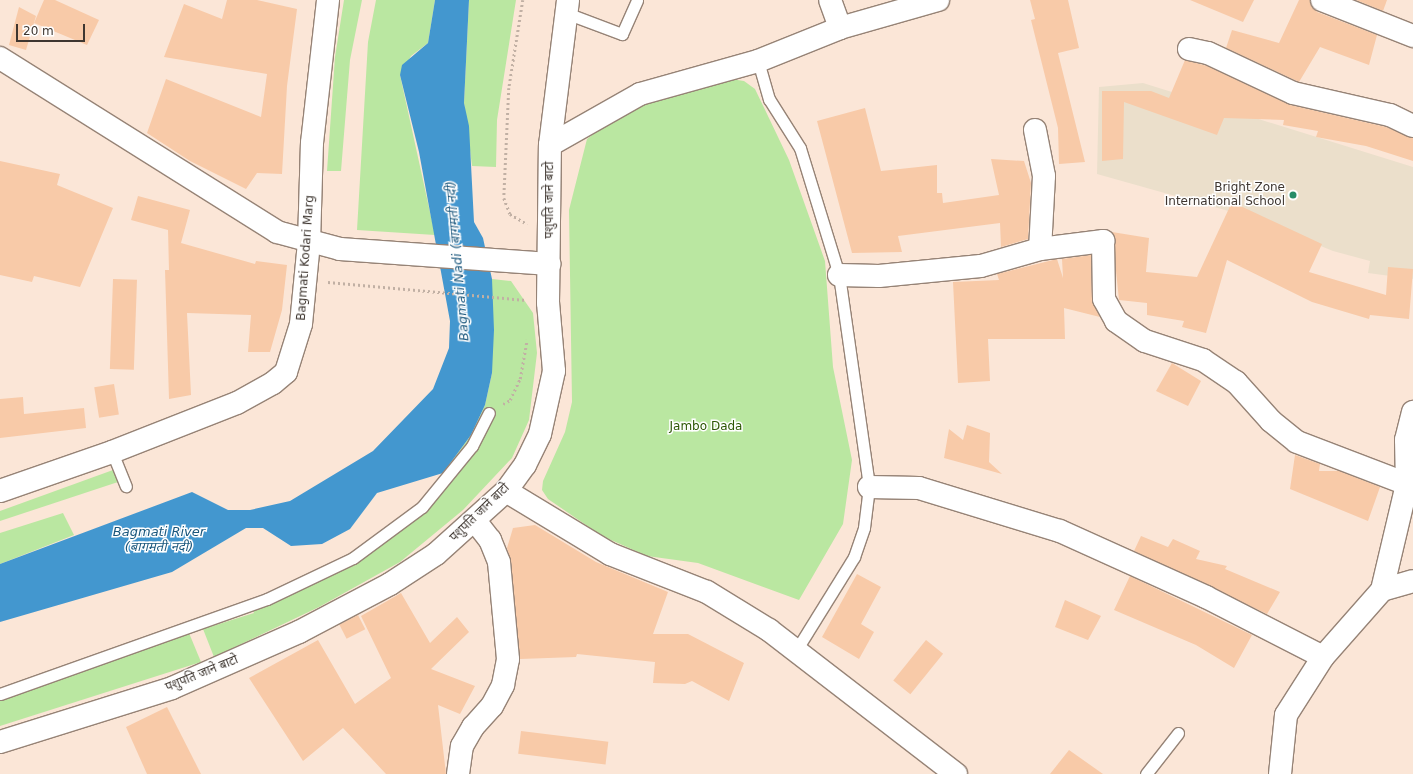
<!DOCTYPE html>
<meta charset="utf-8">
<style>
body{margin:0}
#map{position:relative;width:1413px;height:774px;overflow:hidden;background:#fbe6d7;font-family:"DejaVu Sans","Noto Sans Devanagari",sans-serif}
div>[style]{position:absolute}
.education>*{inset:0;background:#ebdfcb}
.green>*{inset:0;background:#bae7a1}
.water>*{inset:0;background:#4397cf}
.building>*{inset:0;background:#f8caa8;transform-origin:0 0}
.path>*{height:2.5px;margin-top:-1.25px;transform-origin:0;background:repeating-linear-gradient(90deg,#c1b0a4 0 2px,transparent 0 5px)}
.roads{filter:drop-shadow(1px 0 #968376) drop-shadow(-1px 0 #968376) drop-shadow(0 1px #968376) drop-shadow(0 -1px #968376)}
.service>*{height:11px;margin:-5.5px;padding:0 5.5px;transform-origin:5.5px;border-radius:5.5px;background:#fff}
.minor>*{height:22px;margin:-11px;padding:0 11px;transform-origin:11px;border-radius:11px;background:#fff}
.secondary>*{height:22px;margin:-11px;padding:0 11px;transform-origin:11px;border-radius:11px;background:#fff}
.dots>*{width:11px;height:11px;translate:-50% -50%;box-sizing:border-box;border:2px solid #fff;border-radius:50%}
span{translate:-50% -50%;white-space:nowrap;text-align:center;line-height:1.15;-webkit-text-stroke:3px #fff;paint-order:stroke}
.poi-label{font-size:12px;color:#3e3630}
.right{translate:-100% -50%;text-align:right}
.street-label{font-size:12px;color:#3e3630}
.park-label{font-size:12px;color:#2c5703}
.water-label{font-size:13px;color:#1a577d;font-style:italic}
.scale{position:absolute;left:16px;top:24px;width:69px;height:18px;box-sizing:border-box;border:2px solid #3e3630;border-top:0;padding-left:5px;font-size:12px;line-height:14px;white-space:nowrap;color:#3e3630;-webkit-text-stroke:3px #fff;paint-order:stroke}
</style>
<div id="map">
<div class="education">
<i style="clip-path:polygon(1143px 83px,1413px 167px,1413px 279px,1368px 273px,1370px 261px,1333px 251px,1250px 217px,1097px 174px,1099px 87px)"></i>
</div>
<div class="green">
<i style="clip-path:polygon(344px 0,362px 0,350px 60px,341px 171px,327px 171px,335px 57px)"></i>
<i style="clip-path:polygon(376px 0,435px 0,428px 43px,411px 56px,400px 75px,435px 235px,357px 230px,368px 42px)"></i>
<i style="clip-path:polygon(469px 0,516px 0,497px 120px,496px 167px,472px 166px,464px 103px)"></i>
<i style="clip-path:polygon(724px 78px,744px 81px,755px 89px,789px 160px,825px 261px,833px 367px,852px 460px,843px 524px,799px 600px,698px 563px,647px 556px,602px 536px,548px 499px,542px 490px,543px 481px,565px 432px,572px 402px,569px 210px,587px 139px,632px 104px)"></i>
<i style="clip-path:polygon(492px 279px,511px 281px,533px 313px,537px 353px,531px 403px,529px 420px,512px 458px,463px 510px,400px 562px,319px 607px,214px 657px,203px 629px,254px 613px,250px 602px,353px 556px,423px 500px,471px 435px,485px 405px,492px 373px)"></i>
<i style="clip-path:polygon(113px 470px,118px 482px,0 521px,0 511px)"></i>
<i style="clip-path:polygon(63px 513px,74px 535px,0 564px,0 533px)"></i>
<i style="clip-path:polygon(189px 633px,201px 662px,0 726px,0 700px)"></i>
</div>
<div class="water">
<i style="clip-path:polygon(435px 0,469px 0,464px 103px,469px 126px,474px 222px,483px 238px,492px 279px,494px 330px,492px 373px,485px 405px,471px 435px,443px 473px,377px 493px,350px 529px,322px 544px,291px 546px,263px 528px,246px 528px,172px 572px,0 622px,0 564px,192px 492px,228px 510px,250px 510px,290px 501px,373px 451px,433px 389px,449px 348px,450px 321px,419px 152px,400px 75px,402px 65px,428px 43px)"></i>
</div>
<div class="building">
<i style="clip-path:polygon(44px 0,55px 0,99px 20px,87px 45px,34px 23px)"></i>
<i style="clip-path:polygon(227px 0,257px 0,297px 9px,287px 86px,282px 174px,257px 173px,246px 189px,190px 161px,147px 133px,166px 79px,261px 117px,267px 74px,164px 57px,184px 4px,222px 19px)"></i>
<i style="clip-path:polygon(1030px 0,1068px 0,1079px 48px,1058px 53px,1085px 162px,1059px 164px,1058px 128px,1031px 20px,1035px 19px)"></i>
<i style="clip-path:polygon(1190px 0,1254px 0,1243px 22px)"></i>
<i style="clip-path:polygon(1299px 0,1310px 0,1317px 12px,1377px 35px,1369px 65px,1320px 47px,1299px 82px,1226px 48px,1232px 30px,1279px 43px)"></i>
<i style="clip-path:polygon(1356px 0,1387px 0,1383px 11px)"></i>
<i style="clip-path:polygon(19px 7px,36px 16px,26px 50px,9px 45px)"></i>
<i style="clip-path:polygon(1185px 60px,1207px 66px,1290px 105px,1386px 127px,1413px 138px,1413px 161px,1366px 146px,1316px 137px,1318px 131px,1283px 125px,1284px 120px,1224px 118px,1217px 135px,1124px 102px,1123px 159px,1102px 161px,1102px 91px,1151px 91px,1169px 98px)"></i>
<i style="clip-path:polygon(865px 108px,881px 171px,937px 165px,937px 193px,942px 193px,943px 203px,999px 195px,991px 159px,1024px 161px,1031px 183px,1028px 239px,1001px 247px,1000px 223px,898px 236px,902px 252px,852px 253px,817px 121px)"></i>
<i style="clip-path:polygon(0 161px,60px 174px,57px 185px,113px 208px,80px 287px,34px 276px,32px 282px,0 275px)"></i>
<i style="clip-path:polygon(138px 196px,190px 210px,181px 243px,255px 264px,256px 261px,287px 265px,282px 310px,270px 352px,248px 352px,251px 315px,187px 313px,191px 395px,169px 399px,165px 270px,169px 270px,168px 230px,131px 220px)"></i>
<i style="clip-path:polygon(1232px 202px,1322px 244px,1309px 272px,1386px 295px,1388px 267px,1413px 269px,1409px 319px,1370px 315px,1369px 319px,1312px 302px,1227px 260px,1206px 333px,1182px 327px,1184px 321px,1147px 315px,1147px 303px,1119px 300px,1112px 232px,1149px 238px,1146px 272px,1197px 277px)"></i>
<i style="clip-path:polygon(1091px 255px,1092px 300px,1100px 317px,1064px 308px,1065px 339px,988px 339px,990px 381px,958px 383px,953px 282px,999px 280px,997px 274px,1057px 259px,1063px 278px,1062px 259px)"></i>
<i style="left:113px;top:279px;width:24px;height:90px;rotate:2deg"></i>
<i style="clip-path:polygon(1172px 363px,1201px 381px,1188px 406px,1156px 391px)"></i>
<i style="left:114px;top:384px;width:31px;height:20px;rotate:81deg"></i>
<i style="clip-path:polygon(23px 397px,24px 414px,84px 408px,86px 428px,0 438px,0 399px)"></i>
<i style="clip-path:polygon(967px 425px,990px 433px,989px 462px,1002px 474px,944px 458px,949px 429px,963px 440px)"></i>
<i style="clip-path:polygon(1295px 455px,1320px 464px,1319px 471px,1339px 471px,1380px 487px,1368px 521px,1290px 489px)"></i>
<i style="clip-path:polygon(535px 525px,596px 562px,668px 592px,653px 634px,688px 634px,744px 663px,729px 701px,692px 681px,685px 684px,653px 683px,655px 662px,577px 654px,576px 657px,520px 659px,511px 561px,507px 548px,513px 528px)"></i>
<i style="clip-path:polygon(1141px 536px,1168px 547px,1173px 539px,1200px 551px,1196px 559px,1227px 566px,1225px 569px,1280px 592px,1267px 614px,1134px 551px)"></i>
<i style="clip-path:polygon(857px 574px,881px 587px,861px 624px,874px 632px,859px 659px,822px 637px)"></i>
<i style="clip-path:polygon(1130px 576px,1252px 635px,1234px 668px,1196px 645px,1114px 610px)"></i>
<i style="clip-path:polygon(401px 593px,430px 643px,457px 617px,469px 632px,431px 669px,475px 686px,460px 714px,438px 705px,446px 774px,386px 774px,343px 728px,303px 761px,249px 678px,318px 640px,355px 704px,391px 678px,361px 616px)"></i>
<i style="clip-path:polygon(1065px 600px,1101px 616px,1088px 640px,1055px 627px)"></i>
<i style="left:358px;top:615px;width:16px;height:21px;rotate:63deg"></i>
<i style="left:926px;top:640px;width:22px;height:52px;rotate:39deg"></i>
<i style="clip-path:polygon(167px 707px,201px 774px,147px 774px,126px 727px)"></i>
<i style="left:521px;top:731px;width:88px;height:23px;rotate:7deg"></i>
<i style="clip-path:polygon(1069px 750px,1103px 774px,1050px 774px)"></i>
</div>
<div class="path">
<i style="left:523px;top:0;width:89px;rotate:99deg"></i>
<i style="left:509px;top:88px;width:110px;rotate:92.6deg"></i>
<i style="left:504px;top:198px;width:17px;rotate:69deg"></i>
<i style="left:510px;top:214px;width:20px;rotate:30deg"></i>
<i style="left:328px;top:282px;width:199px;rotate:5.2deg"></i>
<i style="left:503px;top:404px;width:8px;rotate:-30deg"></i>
<i style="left:510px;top:400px;width:23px;rotate:-65deg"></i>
<i style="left:520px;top:379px;width:40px;rotate:-80deg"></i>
</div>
<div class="roads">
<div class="service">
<i style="left:566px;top:13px;width:60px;rotate:20.6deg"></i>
<i style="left:622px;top:34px;width:37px;rotate:-66deg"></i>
<i style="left:758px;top:61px;width:40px;rotate:74deg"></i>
<i style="left:769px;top:99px;width:58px;rotate:57.7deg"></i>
<i style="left:800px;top:148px;width:133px;rotate:72.9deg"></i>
<i style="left:839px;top:275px;width:214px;rotate:81.9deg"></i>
<i style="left:869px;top:487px;width:41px;rotate:97deg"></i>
<i style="left:864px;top:528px;width:31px;rotate:109deg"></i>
<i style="left:854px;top:557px;width:112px;rotate:121.8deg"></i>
<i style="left:112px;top:452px;width:37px;rotate:68deg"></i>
<i style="left:0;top:694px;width:283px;rotate:-19.6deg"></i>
<i style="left:267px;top:599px;width:95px;rotate:-25.5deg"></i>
<i style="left:353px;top:558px;width:86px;rotate:-36.5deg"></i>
<i style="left:422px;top:507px;width:79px;rotate:-50.7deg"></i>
<i style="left:472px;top:446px;width:37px;rotate:-63deg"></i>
<i style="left:1146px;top:774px;width:52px;rotate:-52deg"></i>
</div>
<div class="minor">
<i style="left:830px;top:0;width:30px;rotate:70deg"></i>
<i style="left:1322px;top:0;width:98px;rotate:21.6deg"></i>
<i style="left:1189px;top:49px;width:19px;rotate:12deg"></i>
<i style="left:1208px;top:53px;width:94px;rotate:25.2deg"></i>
<i style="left:1293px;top:93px;width:99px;rotate:12.8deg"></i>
<i style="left:1390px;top:115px;width:25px;rotate:26deg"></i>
<i style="left:0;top:58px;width:327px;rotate:32.1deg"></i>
<i style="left:277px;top:232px;width:65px;rotate:15.1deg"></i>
<i style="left:340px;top:249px;width:210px;rotate:4.1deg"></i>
<i style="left:1035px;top:130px;width:47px;rotate:78.9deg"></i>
<i style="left:1044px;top:176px;width:73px;rotate:93.1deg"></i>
<i style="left:550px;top:145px;width:103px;rotate:-29.5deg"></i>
<i style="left:640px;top:94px;width:123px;rotate:-15.6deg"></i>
<i style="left:758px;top:61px;width:88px;rotate:-21.9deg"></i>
<i style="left:840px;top:28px;width:102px;rotate:-15.9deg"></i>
<i style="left:839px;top:275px;width:40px;rotate:1.4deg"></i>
<i style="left:879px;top:276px;width:102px;rotate:-5.6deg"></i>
<i style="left:981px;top:266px;width:61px;rotate:-16.1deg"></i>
<i style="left:1040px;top:249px;width:64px;rotate:-7.2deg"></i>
<i style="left:1103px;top:241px;width:58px;rotate:89deg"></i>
<i style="left:1104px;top:299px;width:25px;rotate:61deg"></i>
<i style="left:1116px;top:321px;width:35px;rotate:35deg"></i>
<i style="left:1145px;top:341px;width:61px;rotate:18.1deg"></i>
<i style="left:1203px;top:360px;width:40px;rotate:34deg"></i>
<i style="left:1236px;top:382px;width:52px;rotate:48.1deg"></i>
<i style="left:1271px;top:421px;width:33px;rotate:39deg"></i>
<i style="left:1297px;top:442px;width:118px;rotate:20.9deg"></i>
<i style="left:869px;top:487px;width:50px;rotate:1.1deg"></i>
<i style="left:919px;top:488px;width:147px;rotate:17deg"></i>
<i style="left:1060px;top:531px;width:160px;rotate:24.3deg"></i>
<i style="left:1206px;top:597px;width:131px;rotate:27.1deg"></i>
<i style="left:506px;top:491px;width:122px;rotate:31.2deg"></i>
<i style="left:610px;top:554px;width:104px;rotate:21.4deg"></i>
<i style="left:707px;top:592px;width:73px;rotate:31.5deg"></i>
<i style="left:769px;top:630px;width:236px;rotate:37.6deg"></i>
<i style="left:1382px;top:590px;width:32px;rotate:-16deg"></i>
<i style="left:458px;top:774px;width:28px;rotate:-82deg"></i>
<i style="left:462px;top:746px;width:22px;rotate:-60deg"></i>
<i style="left:473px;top:727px;width:28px;rotate:-48deg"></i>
<i style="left:492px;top:706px;width:24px;rotate:-62deg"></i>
<i style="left:503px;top:685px;width:26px;rotate:-79deg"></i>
<i style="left:508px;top:659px;width:97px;rotate:-95.3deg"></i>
<i style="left:499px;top:562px;width:24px;rotate:-112deg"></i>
<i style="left:490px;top:540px;width:24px;rotate:-128deg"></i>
<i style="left:1280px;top:774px;width:59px;rotate:-84.2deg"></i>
<i style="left:1286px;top:715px;width:69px;rotate:-57.5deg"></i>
<i style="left:1323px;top:657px;width:89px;rotate:-48.6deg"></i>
<i style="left:1382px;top:590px;width:109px;rotate:-76.7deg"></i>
<i style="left:1407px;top:484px;width:44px;rotate:-91.3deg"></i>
<i style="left:1406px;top:440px;width:29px;rotate:-76deg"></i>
</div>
<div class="secondary">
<i style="left:0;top:491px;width:119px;rotate:-19.2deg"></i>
<i style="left:112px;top:452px;width:134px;rotate:-21.4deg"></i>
<i style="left:237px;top:403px;width:41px;rotate:-29.1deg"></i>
<i style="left:273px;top:383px;width:17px;rotate:-40deg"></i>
<i style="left:286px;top:372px;width:50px;rotate:-72.6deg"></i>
<i style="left:301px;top:324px;width:81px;rotate:-84.4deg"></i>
<i style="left:309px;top:243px;width:100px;rotate:-88.3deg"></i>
<i style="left:312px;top:143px;width:144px;rotate:-83.6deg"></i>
<i style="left:0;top:742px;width:180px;rotate:-17.4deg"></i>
<i style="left:172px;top:688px;width:139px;rotate:-23.8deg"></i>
<i style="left:299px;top:632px;width:103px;rotate:-27.8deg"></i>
<i style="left:390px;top:584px;width:55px;rotate:-33.1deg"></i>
<i style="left:436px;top:554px;width:94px;rotate:-42deg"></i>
<i style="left:506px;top:491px;width:32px;rotate:-54deg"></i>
<i style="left:525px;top:465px;width:34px;rotate:-64deg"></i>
<i style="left:540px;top:434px;width:65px;rotate:-77.5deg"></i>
<i style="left:554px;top:371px;width:68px;rotate:-95deg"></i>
<i style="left:548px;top:303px;width:158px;rotate:-89.3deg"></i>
<i style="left:550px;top:145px;width:146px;rotate:-82.9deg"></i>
</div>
</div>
<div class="dots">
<i style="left:1293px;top:195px;background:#278d69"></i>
</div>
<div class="poi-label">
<span class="right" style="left:1285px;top:195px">Bright Zone<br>International School</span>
</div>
<div class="street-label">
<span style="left:550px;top:200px;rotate:-90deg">पशुपति जाने बाटो</span>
<span style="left:306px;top:258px;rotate:-86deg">Bagmati Kodari Marg</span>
<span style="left:480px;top:513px;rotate:-44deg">पशुपति जाने बाटो</span>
<span style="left:202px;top:674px;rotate:-22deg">पशुपति जाने बाटो</span>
</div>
<div class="park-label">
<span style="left:706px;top:427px">Jambo Dada</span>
</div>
<div class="water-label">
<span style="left:458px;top:261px;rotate:-95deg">Bagmati Nadi (बागमती नदी)</span>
<span style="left:159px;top:540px">Bagmati River<br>(बागमती नदी)</span>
</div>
<div class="scale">20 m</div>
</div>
